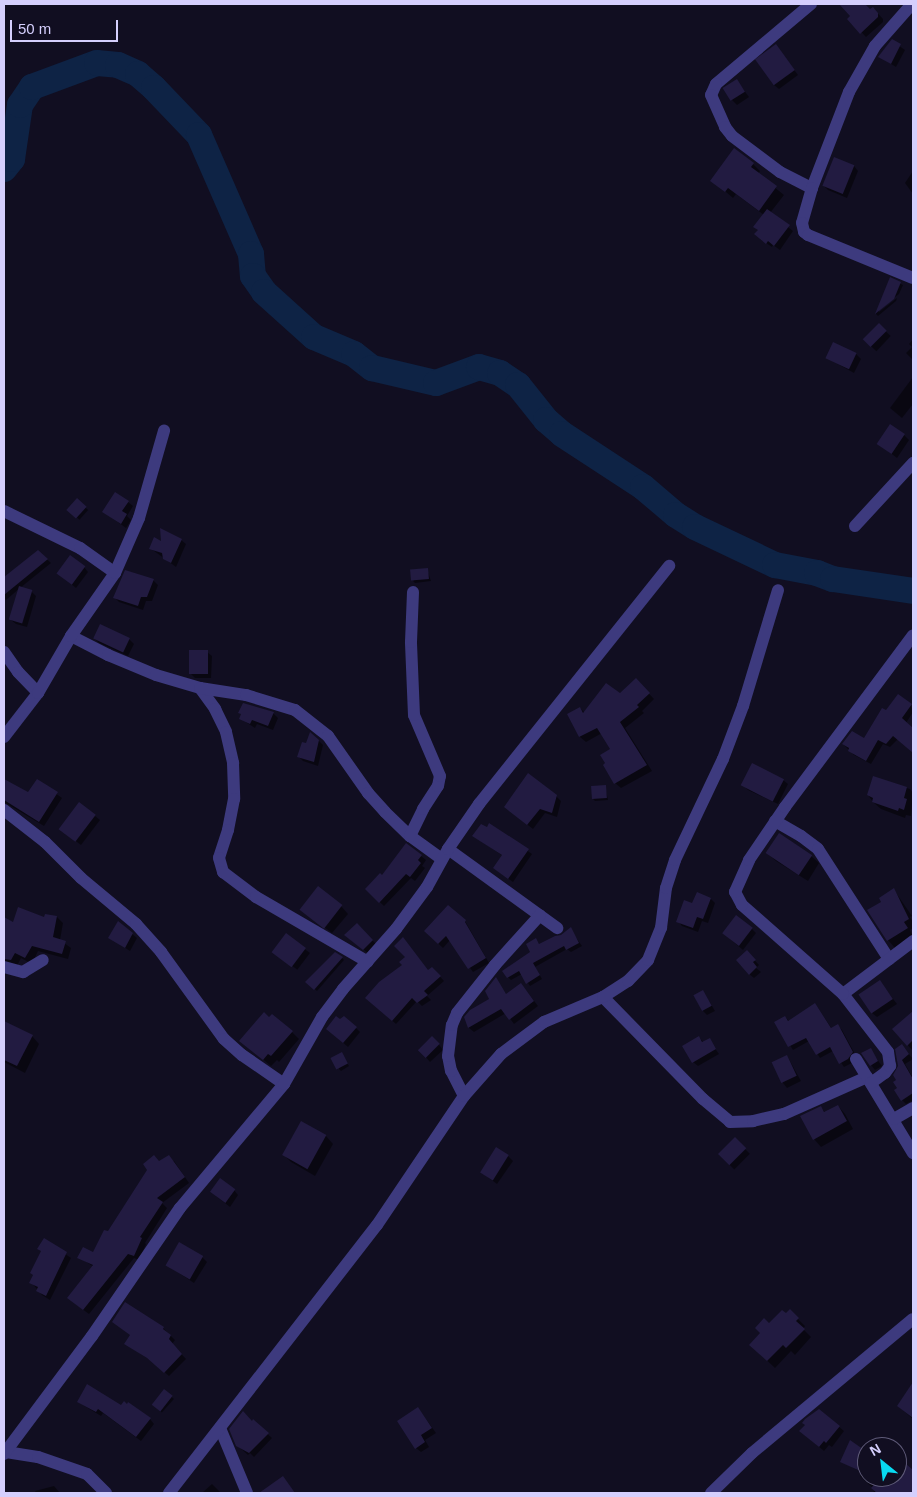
<!DOCTYPE html>
<style>
body{margin:0}
#map{position:relative;width:917px;height:1497px;overflow:hidden;background:#110e21;font-family:Arial,sans-serif}
div>[style]{position:absolute}
.shadow>*{inset:0;background:#0007;transform-origin:0 0}
.river>*{height:26px;margin:-13px;padding:0 13px;transform-origin:13px;border-radius:13px;background:#0e2345}
.building>*{inset:0;background:#221b41;transform-origin:0 0}
.minor>*{height:12px;margin:-6px;padding:0 6px;transform-origin:6px;border-radius:6px;background:#3d3a7e}
span{translate:-50% -50%;white-space:nowrap;text-align:center;line-height:1.15;-webkit-text-stroke:4.5px #110e21;paint-order:stroke}
.frame{position:absolute;inset:0;border:5px solid #d5cffd;pointer-events:none}
.north{position:absolute;left:857px;top:1437px;width:50px;height:50px;box-sizing:border-box;background:#110e21;border:1px solid #5f5b79;border-radius:50%;rotate:331deg;font-size:14px;font-weight:700;line-height:20px;text-align:center;color:#d5cffd}
.north::after{content:'';display:block;margin:auto;width:18px;height:22px;background:#08daf1;clip-path:polygon(50% 0,100% 100%,50% 72%,0 100%)}
.scale{position:absolute;left:10px;top:20px;width:108px;height:22px;box-sizing:border-box;border:2px solid #d5cffd;border-top:0;padding-left:6px;font-size:15px;line-height:18px;white-space:nowrap;color:#d5cffd;-webkit-text-stroke:4px #110e21;paint-order:stroke}
</style>
<div id="map">
<div class="shadow">
<i style="clip-path:polygon(851px 4px,864px 4px,870px 11px,873px 8px,883px 19px,883px 22px,866px 37px,849px 19px,852px 16px,845px 9px)"></i>
<i style="clip-path:polygon(892px 41px,905px 50px,896px 67px,880px 57px)"></i>
<i style="clip-path:polygon(780px 51px,798px 75px,779px 89px,774px 85px)"></i>
<i style="clip-path:polygon(737px 81px,749px 97px,737px 105px,732px 100px)"></i>
<i style="clip-path:polygon(835px 159px,854px 166px,858px 171px,847px 198px,828px 190px,824px 186px)"></i>
<i style="clip-path:polygon(753px 164px,760px 171px,758px 174px,784px 195px,770px 213px,793px 231px,780px 250px,773px 245px,772px 247px,760px 239px,759px 230px,764px 215px,736px 194px,733px 198px,712px 180px)"></i>
<i style="clip-path:polygon(913px 171px,913px 194px,905px 183px)"></i>
<i style="clip-path:polygon(891px 279px,903px 285px,899px 294px,879px 309px,879px 312px,897px 298px,896px 301px,878px 316px,876px 314px)"></i>
<i style="left:879px;top:325px;width:16px;height:21px;rotate:43deg"></i>
<i style="clip-path:polygon(913px 339px,913px 360px,906px 353px,912px 347px,909px 344px)"></i>
<i style="clip-path:polygon(856px 354px,861px 359px,854px 373px,827px 358px)"></i>
<i style="clip-path:polygon(913px 377px,913px 404px,902px 418px,890px 408px)"></i>
<i style="clip-path:polygon(904px 435px,909px 440px,897px 458px,879px 444px)"></i>
<i style="left:77px;top:500px;width:15px;height:13px;rotate:42deg"></i>
<i style="clip-path:polygon(128px 502px,133px 506px,127px 516px,131px 520px,126px 528px,104px 512px)"></i>
<i style="clip-path:polygon(181px 540px,186px 544px,176px 567px,150px 548px,163px 543px)"></i>
<i style="clip-path:polygon(38px 551px,51px 563px,20px 588px,31px 591px,36px 596px,27px 627px,16px 624px,11px 620px,20px 588px,6px 600px,4px 598px,4px 578px)"></i>
<i style="clip-path:polygon(84px 567px,88px 572px,76px 588px,58px 573px)"></i>
<i style="clip-path:polygon(427px 570px,431px 581px,415px 583px,413px 581px)"></i>
<i style="clip-path:polygon(153px 580px,158px 585px,152px 601px,146px 601px,143px 610px,119px 602px,115px 598px)"></i>
<i style="clip-path:polygon(94px 638px,129px 639px,134px 644px,128px 656px,99px 643px)"></i>
<i style="clip-path:polygon(207px 652px,212px 656px,211px 678px,195px 678px,190px 673px)"></i>
<i style="clip-path:polygon(636px 680px,654px 699px,642px 711px,644px 713px,625px 728px,652px 771px,621px 788px,615px 783px,612px 749px,602px 733px,586px 742px,580px 737px,569px 715px,580px 708px,585px 713px,620px 695px)"></i>
<i style="clip-path:polygon(911px 705px,913px 712px,906px 723px,913px 730px,913px 752px,898px 739px,890px 747px,883px 744px,871px 764px,854px 755px,843px 744px,864px 739px,886px 712px)"></i>
<i style="clip-path:polygon(273px 713px,278px 718px,273px 730px,257px 724px,255px 728px,241px 719px)"></i>
<i style="clip-path:polygon(319px 741px,323px 745px,318px 766px,303px 761px,299px 757px,307px 745px)"></i>
<i style="clip-path:polygon(874px 778px,910px 789px,913px 793px,911px 816px,906px 815px,905px 818px,881px 809px,873px 802px,868px 795px)"></i>
<i style="clip-path:polygon(4px 780px,28px 794px,37px 780px,62px 798px,44px 826px,4px 802px)"></i>
<i style="clip-path:polygon(783px 780px,788px 784px,778px 804px,748px 790px,743px 785px)"></i>
<i style="clip-path:polygon(605px 786px,608px 800px,595px 801px,593px 799px)"></i>
<i style="clip-path:polygon(556px 796px,561px 801px,557px 817px,545px 813px,533px 829px,510px 811px)"></i>
<i style="clip-path:polygon(95px 816px,100px 820px,81px 845px,65px 833px)"></i>
<i style="clip-path:polygon(490px 825px,532px 854px,513px 882px,499px 872px,503px 856px,474px 836px)"></i>
<i style="clip-path:polygon(768px 854px,811px 856px,819px 863px,808px 881px,776px 861px)"></i>
<i style="clip-path:polygon(421px 856px,426px 860px,422px 866px,425px 868px,415px 881px,411px 878px,384px 906px,366px 889px,382px 876px)"></i>
<i style="clip-path:polygon(894px 890px,912px 916px,910px 917px,913px 922px,913px 928px,910px 930px,913px 937px,895px 948px,888px 940px,883px 902px)"></i>
<i style="clip-path:polygon(711px 899px,715px 903px,708px 923px,702px 921px,698px 932px,682px 926px,678px 921px,693px 905px)"></i>
<i style="clip-path:polygon(341px 906px,348px 914px,332px 933px,300px 909px)"></i>
<i style="clip-path:polygon(57px 917px,63px 923px,60px 940px,71px 948px,68px 959px,38px 951px,32px 964px,21px 958px,17px 966px,4px 963px,4px 925px,7px 920px,14px 923px)"></i>
<i style="clip-path:polygon(465px 921px,489px 963px,473px 972px,450px 940px,443px 948px,425px 931px)"></i>
<i style="clip-path:polygon(357px 925px,377px 945px,368px 953px,346px 936px)"></i>
<i style="clip-path:polygon(570px 929px,582px 946px,571px 952px,567px 949px,535px 967px,542px 979px,530px 986px,522px 974px,511px 980px,508px 977px,532px 952px,536px 940px,540px 945px,561px 936px)"></i>
<i style="clip-path:polygon(752px 929px,756px 933px,743px 950px,723px 933px)"></i>
<i style="clip-path:polygon(132px 934px,137px 938px,130px 951px,110px 938px)"></i>
<i style="left:286px;top:935px;width:30px;height:21px;rotate:37deg"></i>
<i style="clip-path:polygon(747px 952px,759px 965px,756px 968px,761px 972px,754px 978px,749px 974px)"></i>
<i style="clip-path:polygon(342px 958px,344px 960px,317px 991px,307px 982px)"></i>
<i style="clip-path:polygon(404px 966px,436px 972px,444px 981px,427px 996px,431px 1000px,422px 1006px,417px 1001px,396px 1024px,371px 1002px)"></i>
<i style="clip-path:polygon(880px 982px,897px 1004px,877px 1017px,872px 1013px)"></i>
<i style="clip-path:polygon(525px 989px,538px 1006px,514px 1024px,506px 1013px,474px 1032px,469px 1028px,465px 1017px,506px 995px)"></i>
<i style="clip-path:polygon(703px 991px,715px 1011px,707px 1015px,702px 1010px)"></i>
<i style="clip-path:polygon(818px 1008px,832px 1029px,838px 1026px,842px 1030px,856px 1056px,852px 1063px,844px 1067px,833px 1051px,820px 1058px,809px 1041px,793px 1050px,776px 1023px,785px 1017px,789px 1021px)"></i>
<i style="clip-path:polygon(913px 1013px,913px 1049px,912px 1050px,894px 1029px)"></i>
<i style="clip-path:polygon(4px 1023px,32px 1036px,39px 1044px,25px 1073px,4px 1062px)"></i>
<i style="clip-path:polygon(356px 1028px,360px 1032px,348px 1047px,332px 1033px)"></i>
<i style="clip-path:polygon(292px 1032px,299px 1039px,279px 1062px,277px 1060px,271px 1066px,241px 1041px)"></i>
<i style="clip-path:polygon(699px 1037px,704px 1043px,709px 1040px,719px 1054px,698px 1066px,693px 1062px)"></i>
<i style="clip-path:polygon(437px 1042px,443px 1050px,430px 1062px,419px 1049px)"></i>
<i style="clip-path:polygon(902px 1046px,913px 1059px,905px 1064px,913px 1078px,913px 1100px,906px 1104px,902px 1100px,898px 1081px)"></i>
<i style="clip-path:polygon(870px 1050px,882px 1066px,875px 1070px,871px 1065px)"></i>
<i style="clip-path:polygon(343px 1056px,349px 1066px,341px 1071px,339px 1069px)"></i>
<i style="clip-path:polygon(787px 1056px,801px 1081px,787px 1088px,783px 1083px)"></i>
<i style="clip-path:polygon(838px 1106px,845px 1114px,853px 1129px,821px 1147px,814px 1139px,821px 1108px,826px 1113px)"></i>
<i style="clip-path:polygon(302px 1123px,326px 1136px,333px 1144px,315px 1176px,291px 1162px,284px 1155px)"></i>
<i style="left:735px;top:1139px;width:21px;height:22px;rotate:45deg"></i>
<i style="clip-path:polygon(508px 1156px,513px 1161px,497px 1184px,481px 1172px)"></i>
<i style="clip-path:polygon(174px 1161px,189px 1183px,162px 1203px,167px 1208px,145px 1243px,146px 1244px,139px 1260px,134px 1258px,89px 1314px,74px 1303px,94px 1267px,79px 1257px,94px 1254px,149px 1170px,160px 1162px)"></i>
<i style="clip-path:polygon(234px 1190px,238px 1195px,230px 1207px,216px 1196px)"></i>
<i style="clip-path:polygon(45px 1240px,71px 1258px,50px 1300px,42px 1295px,31px 1282px)"></i>
<i style="clip-path:polygon(202px 1257px,207px 1262px,194px 1283px,167px 1265px)"></i>
<i style="clip-path:polygon(798px 1319px,805px 1326px,803px 1329px,811px 1337px,795px 1355px,791px 1351px,775px 1368px,758px 1352px,769px 1325px)"></i>
<i style="clip-path:polygon(163px 1328px,175px 1340px,172px 1344px,186px 1359px,169px 1376px,153px 1362px,126px 1344px,131px 1335px)"></i>
<i style="clip-path:polygon(913px 1384px,913px 1419px,898px 1406px)"></i>
<i style="left:165px;top:1391px;width:12px;height:18px;rotate:42deg"></i>
<i style="clip-path:polygon(78px 1402px,150px 1419px,154px 1424px,141px 1441px,103px 1413px,101px 1416px)"></i>
<i style="clip-path:polygon(418px 1408px,436px 1433px,425px 1440px,429px 1447px,421px 1452px,416px 1448px)"></i>
<i style="clip-path:polygon(819px 1410px,844px 1431px,832px 1447px,829px 1445px,824px 1451px,806px 1436px)"></i>
<i style="clip-path:polygon(253px 1421px,272px 1438px,254px 1457px,250px 1453px,248px 1455px,237px 1445px)"></i>
<i style="clip-path:polygon(867px 1454px,867px 1477px,897px 1477px,897px 1462px,899px 1460px,913px 1471px,913px 1493px,903px 1486px,897px 1493px,872px 1493px,875px 1490px,860px 1476px,863px 1473px,841px 1461px)"></i>
<i style="clip-path:polygon(212px 1484px,221px 1493px,202px 1493px)"></i>
<i style="clip-path:polygon(54px 1486px,60px 1493px,36px 1493px,35px 1491px)"></i>
</div>
<div class="river">
<i style="left:4px;top:169px;width:13px;rotate:-51deg"></i>
<i style="left:12px;top:159px;width:55px;rotate:-81.6deg"></i>
<i style="left:20px;top:105px;width:22px;rotate:-56deg"></i>
<i style="left:32px;top:87px;width:69px;rotate:-20.3deg"></i>
<i style="left:97px;top:63px;width:21px;rotate:5deg"></i>
<i style="left:118px;top:65px;width:22px;rotate:24deg"></i>
<i style="left:138px;top:74px;width:21px;rotate:41deg"></i>
<i style="left:154px;top:88px;width:65px;rotate:46.2deg"></i>
<i style="left:199px;top:135px;width:130px;rotate:66.4deg"></i>
<i style="left:251px;top:254px;width:22px;rotate:85deg"></i>
<i style="left:253px;top:276px;width:19px;rotate:55deg"></i>
<i style="left:264px;top:292px;width:67px;rotate:42deg"></i>
<i style="left:314px;top:337px;width:43px;rotate:23deg"></i>
<i style="left:354px;top:354px;width:23px;rotate:38deg"></i>
<i style="left:372px;top:368px;width:66px;rotate:13.2deg"></i>
<i style="left:436px;top:383px;width:46px;rotate:-20.4deg"></i>
<i style="left:479px;top:367px;width:22px;rotate:16deg"></i>
<i style="left:500px;top:373px;width:22px;rotate:34deg"></i>
<i style="left:518px;top:385px;width:45px;rotate:51.3deg"></i>
<i style="left:546px;top:420px;width:21px;rotate:41deg"></i>
<i style="left:562px;top:434px;width:97px;rotate:33.2deg"></i>
<i style="left:643px;top:487px;width:43px;rotate:40.3deg"></i>
<i style="left:676px;top:515px;width:22px;rotate:32deg"></i>
<i style="left:695px;top:527px;width:89px;rotate:25.4deg"></i>
<i style="left:775px;top:565px;width:43px;rotate:10.8deg"></i>
<i style="left:817px;top:573px;width:17px;rotate:21deg"></i>
<i style="left:833px;top:579px;width:81px;rotate:8.5deg"></i>
</div>
<div class="building">
<i style="clip-path:polygon(839px 4px,865px 4px,870px 9px,873px 7px,878px 13px,878px 17px,860px 34px,847px 19px,850px 16px)"></i>
<i style="clip-path:polygon(892px 39px,901px 44px,891px 64px,878px 57px)"></i>
<i style="left:776px;top:44px;width:32px;height:26px;rotate:54deg"></i>
<i style="left:737px;top:79px;width:15px;height:17px;rotate:58deg"></i>
<i style="clip-path:polygon(734px 148px,754px 163px,751px 167px,777px 186px,759px 211px,728px 188px,725px 192px,710px 181px)"></i>
<i style="left:834px;top:157px;width:22px;height:31px;rotate:22deg"></i>
<i style="clip-path:polygon(767px 209px,790px 225px,774px 246px,768px 241px,766px 244px,754px 234px,758px 230px,753px 227px)"></i>
<i style="clip-path:polygon(890px 277px,901px 282px,894px 299px,875px 314px)"></i>
<i style="left:879px;top:323px;width:11px;height:23px;rotate:45deg"></i>
<i style="left:833px;top:342px;width:26px;height:18px;rotate:25deg"></i>
<i style="left:890px;top:424px;width:18px;height:24px;rotate:34deg"></i>
<i style="clip-path:polygon(115px 492px,129px 501px,122px 511px,127px 514px,121px 524px,102px 512px)"></i>
<i style="left:77px;top:498px;width:13px;height:16px;rotate:42deg"></i>
<i style="clip-path:polygon(160px 528px,182px 539px,171px 563px,163px 559px,162px 553px,149px 549px,154px 537px,161px 541px)"></i>
<i style="clip-path:polygon(38px 550px,48px 559px,4px 595px,4px 577px)"></i>
<i style="left:70px;top:555px;width:19px;height:23px;rotate:36deg"></i>
<i style="left:428px;top:568px;width:11px;height:18px;rotate:85deg"></i>
<i style="clip-path:polygon(125px 570px,154px 579px,147px 597px,141px 597px,138px 606px,113px 598px)"></i>
<i style="left:19px;top:586px;width:14px;height:35px;rotate:17deg"></i>
<i style="left:100px;top:624px;width:33px;height:16px;rotate:25deg"></i>
<i style="left:189px;top:650px;width:19px;height:24px"></i>
<i style="clip-path:polygon(636px 678px,650px 693px,637px 705px,639px 707px,620px 722px,647px 765px,614px 784px,603px 765px,605px 763px,600px 755px,610px 749px,597px 728px,579px 737px,567px 714px,580px 707px,583px 713px,606px 683px,620px 693px)"></i>
<i style="clip-path:polygon(898px 694px,912px 704px,902px 718px,913px 728px,913px 753px,893px 736px,886px 744px,878px 740px,866px 761px,848px 751px,849px 748px,842px 744px,852px 731px,864px 738px,882px 708px,886px 710px)"></i>
<i style="clip-path:polygon(243px 703px,274px 712px,268px 726px,252px 720px,250px 724px,239px 719px,241px 714px,238px 713px)"></i>
<i style="clip-path:polygon(310px 732px,319px 740px,314px 762px,297px 757px,302px 742px,306px 743px)"></i>
<i style="left:752px;top:763px;width:36px;height:25px;rotate:27deg"></i>
<i style="clip-path:polygon(528px 773px,557px 795px,552px 813px,540px 809px,527px 825px,504px 807px)"></i>
<i style="clip-path:polygon(873px 776px,907px 787px,904px 798px,907px 799px,904px 810px,899px 808px,898px 811px,872px 802px,873px 798px,867px 795px)"></i>
<i style="clip-path:polygon(4px 779px,28px 792px,37px 779px,58px 792px,39px 822px,4px 800px)"></i>
<i style="left:606px;top:785px;width:13px;height:15px;rotate:86deg"></i>
<i style="left:79px;top:802px;width:21px;height:34px;rotate:37deg"></i>
<i style="clip-path:polygon(489px 823px,529px 849px,508px 879px,493px 868px,502px 855px,472px 836px,481px 824px,487px 827px)"></i>
<i style="left:779px;top:833px;width:40px;height:24px;rotate:34deg"></i>
<i style="clip-path:polygon(406px 843px,422px 855px,418px 860px,421px 863px,410px 877px,406px 874px,379px 903px,365px 889px,380px 873px,382px 875px)"></i>
<i style="left:318px;top:886px;width:31px;height:30px;rotate:38deg"></i>
<i style="clip-path:polygon(894px 888px,909px 919px,904px 922px,908px 928px,887px 941px,867px 910px,881px 902px,879px 898px)"></i>
<i style="clip-path:polygon(697px 892px,711px 898px,703px 919px,697px 917px,693px 928px,676px 922px,684px 900px,692px 903px)"></i>
<i style="clip-path:polygon(448px 905px,466px 920px,465px 922px,486px 958px,468px 969px,446px 936px,438px 944px,424px 931px)"></i>
<i style="clip-path:polygon(18px 907px,44px 917px,45px 914px,57px 916px,53px 937px,66px 941px,62px 954px,32px 946px,25px 958px,15px 953px,11px 960px,4px 959px,4px 917px,13px 922px)"></i>
<i style="left:736px;top:915px;width:21px;height:23px;rotate:37deg"></i>
<i style="clip-path:polygon(118px 921px,133px 933px,125px 948px,108px 938px)"></i>
<i style="clip-path:polygon(357px 923px,373px 940px,363px 950px,344px 935px)"></i>
<i style="clip-path:polygon(571px 927px,579px 943px,566px 950px,564px 946px,533px 963px,540px 975px,526px 984px,519px 971px,507px 978px,502px 971px,530px 952px,526px 944px,536px 938px,539px 944px,555px 936px,561px 935px)"></i>
<i style="left:286px;top:933px;width:25px;height:24px;rotate:37deg"></i>
<i style="clip-path:polygon(403px 937px,428px 970px,432px 967px,441px 976px,424px 991px,428px 995px,417px 1003px,412px 998px,392px 1021px,365px 998px,379px 982px,402px 965px,399px 962px,405px 957px,394px 946px)"></i>
<i style="clip-path:polygon(747px 950px,756px 960px,753px 962px,757px 967px,749px 975px,736px 960px)"></i>
<i style="clip-path:polygon(335px 952px,343px 957px,314px 990px,305px 982px)"></i>
<i style="clip-path:polygon(496px 977px,506px 994px,521px 983px,534px 1001px,509px 1020px,501px 1009px,468px 1028px,464px 1017px,470px 1010px,489px 999px,485px 991px)"></i>
<i style="left:880px;top:980px;width:23px;height:26px;rotate:56deg"></i>
<i style="left:703px;top:990px;width:18px;height:11px;rotate:61deg"></i>
<i style="clip-path:polygon(815px 1003px,831px 1028px,838px 1024px,853px 1052px,848px 1059px,839px 1064px,830px 1047px,816px 1055px,806px 1038px,788px 1047px,774px 1022px,785px 1016px,788px 1021px)"></i>
<i style="clip-path:polygon(913px 1011px,913px 1040px,907px 1046px,892px 1029px)"></i>
<i style="clip-path:polygon(264px 1012px,269px 1017px,272px 1014px,293px 1031px,271px 1056px,268px 1054px,263px 1060px,239px 1041px)"></i>
<i style="clip-path:polygon(336px 1016px,340px 1019px,344px 1016px,357px 1027px,343px 1043px,326px 1029px)"></i>
<i style="clip-path:polygon(4px 1021px,33px 1035px,17px 1066px,4px 1060px)"></i>
<i style="left:432px;top:1036px;width:11px;height:20px;rotate:45deg"></i>
<i style="clip-path:polygon(699px 1036px,702px 1042px,710px 1038px,716px 1049px,692px 1063px,682px 1046px)"></i>
<i style="clip-path:polygon(902px 1044px,909px 1054px,902px 1060px,913px 1079px,913px 1093px,901px 1101px,894px 1090px,897px 1088px,893px 1082px,896px 1080px,893px 1075px,898px 1066px,895px 1049px)"></i>
<i style="clip-path:polygon(871px 1048px,878px 1061px,870px 1066px,861px 1053px)"></i>
<i style="left:342px;top:1052px;width:13px;height:13px;rotate:63deg"></i>
<i style="left:787px;top:1055px;width:23px;height:17px;rotate:65deg"></i>
<i style="clip-path:polygon(838px 1105px,847px 1121px,813px 1140px,800px 1116px,821px 1106px,824px 1112px)"></i>
<i style="left:301px;top:1121px;width:29px;height:39px;rotate:29deg"></i>
<i style="left:735px;top:1137px;width:16px;height:24px;rotate:45deg"></i>
<i style="left:496px;top:1147px;width:15px;height:30px;rotate:32deg"></i>
<i style="clip-path:polygon(154px 1155px,159px 1161px,169px 1155px,185px 1177px,157px 1198px,163px 1202px,140px 1237px,142px 1238px,134px 1256px,128px 1254px,83px 1310px,67px 1298px,93px 1265px,77px 1258px,83px 1247px,93px 1252px,104px 1230px,108px 1231px,147px 1170px,143px 1164px)"></i>
<i style="left:220px;top:1178px;width:19px;height:17px;rotate:36deg"></i>
<i style="clip-path:polygon(44px 1238px,67px 1252px,46px 1296px,36px 1291px,38px 1287px,29px 1283px,33px 1275px,30px 1273px,41px 1251px,37px 1249px)"></i>
<i style="left:179px;top:1242px;width:28px;height:27px;rotate:30deg"></i>
<i style="clip-path:polygon(125px 1302px,164px 1327px,163px 1329px,171px 1335px,169px 1339px,182px 1354px,164px 1373px,147px 1358px,124px 1344px,130px 1335px,112px 1322px)"></i>
<i style="clip-path:polygon(790px 1309px,799px 1318px,796px 1321px,805px 1329px,786px 1348px,783px 1345px,767px 1361px,749px 1345px,760px 1333px,755px 1328px,764px 1318px,769px 1323px,782px 1310px,786px 1313px)"></i>
<i style="clip-path:polygon(913px 1382px,913px 1418px,897px 1406px)"></i>
<i style="clip-path:polygon(87px 1384px,121px 1405px,124px 1401px,127px 1404px,128px 1402px,151px 1418px,136px 1437px,98px 1409px,96px 1412px,77px 1402px)"></i>
<i style="left:164px;top:1389px;width:11px;height:20px;rotate:38deg"></i>
<i style="clip-path:polygon(418px 1407px,432px 1428px,421px 1435px,425px 1442px,415px 1449px,397px 1421px)"></i>
<i style="clip-path:polygon(819px 1409px,840px 1426px,826px 1443px,824px 1441px,819px 1447px,799px 1431px,805px 1425px,802px 1423px,805px 1419px)"></i>
<i style="clip-path:polygon(243px 1411px,252px 1421px,253px 1419px,269px 1433px,249px 1453px,236px 1446px,229px 1429px)"></i>
<i style="clip-path:polygon(850px 1440px,867px 1452px,867px 1474px,840px 1462px)"></i>
<i style="clip-path:polygon(897px 1456px,913px 1470px,913px 1493px,877px 1493px,871px 1488px,881px 1477px,897px 1477px)"></i>
<i style="clip-path:polygon(283px 1476px,295px 1493px,259px 1493px)"></i>
</div>
<div class="minor">
<i style="left:811px;top:4px;width:124px;rotate:139.9deg"></i>
<i style="left:716px;top:84px;width:12px;rotate:114deg"></i>
<i style="left:711px;top:95px;width:35px;rotate:66deg"></i>
<i style="left:725px;top:127px;width:11px;rotate:52deg"></i>
<i style="left:732px;top:136px;width:60px;rotate:36.9deg"></i>
<i style="left:780px;top:172px;width:36px;rotate:27deg"></i>
<i style="left:912px;top:4px;width:56px;rotate:131.4deg"></i>
<i style="left:875px;top:46px;width:53px;rotate:119.5deg"></i>
<i style="left:849px;top:92px;width:103px;rotate:111.1deg"></i>
<i style="left:812px;top:188px;width:36px;rotate:106deg"></i>
<i style="left:802px;top:223px;width:9px;rotate:77deg"></i>
<i style="left:804px;top:232px;width:5px;rotate:37deg"></i>
<i style="left:808px;top:235px;width:113px;rotate:22.3deg"></i>
<i style="left:4px;top:511px;width:85px;rotate:26deg"></i>
<i style="left:80px;top:548px;width:43px;rotate:35.5deg"></i>
<i style="left:855px;top:526px;width:86px;rotate:-47.4deg"></i>
<i style="left:71px;top:636px;width:42px;rotate:27.2deg"></i>
<i style="left:108px;top:655px;width:52px;rotate:22.6deg"></i>
<i style="left:156px;top:675px;width:46px;rotate:16.5deg"></i>
<i style="left:200px;top:688px;width:26px;rotate:54deg"></i>
<i style="left:215px;top:709px;width:25px;rotate:64deg"></i>
<i style="left:226px;top:732px;width:32px;rotate:77deg"></i>
<i style="left:233px;top:763px;width:36px;rotate:88deg"></i>
<i style="left:234px;top:799px;width:32px;rotate:101deg"></i>
<i style="left:228px;top:830px;width:29px;rotate:108deg"></i>
<i style="left:219px;top:858px;width:15px;rotate:74deg"></i>
<i style="left:223px;top:872px;width:41px;rotate:37.1deg"></i>
<i style="left:256px;top:897px;width:129px;rotate:30.1deg"></i>
<i style="left:4px;top:652px;width:24px;rotate:55deg"></i>
<i style="left:18px;top:672px;width:29px;rotate:46deg"></i>
<i style="left:200px;top:688px;width:47px;rotate:8.7deg"></i>
<i style="left:246px;top:695px;width:51px;rotate:17deg"></i>
<i style="left:295px;top:710px;width:42px;rotate:38.2deg"></i>
<i style="left:328px;top:736px;width:70px;rotate:54.9deg"></i>
<i style="left:368px;top:793px;width:25px;rotate:48deg"></i>
<i style="left:385px;top:812px;width:35px;rotate:44deg"></i>
<i style="left:410px;top:836px;width:39px;rotate:36deg"></i>
<i style="left:4px;top:737px;width:56px;rotate:-52.3deg"></i>
<i style="left:38px;top:693px;width:66px;rotate:-59.9deg"></i>
<i style="left:71px;top:636px;width:77px;rotate:-55.1deg"></i>
<i style="left:115px;top:573px;width:60px;rotate:-66.4deg"></i>
<i style="left:139px;top:518px;width:91px;rotate:-74deg"></i>
<i style="left:4px;top:810px;width:52px;rotate:38deg"></i>
<i style="left:45px;top:842px;width:51px;rotate:45deg"></i>
<i style="left:81px;top:878px;width:72px;rotate:39.9deg"></i>
<i style="left:136px;top:924px;width:38px;rotate:48deg"></i>
<i style="left:161px;top:952px;width:107px;rotate:54.1deg"></i>
<i style="left:224px;top:1039px;width:24px;rotate:42deg"></i>
<i style="left:242px;top:1055px;width:51px;rotate:34.6deg"></i>
<i style="left:775px;top:821px;width:30px;rotate:30deg"></i>
<i style="left:801px;top:836px;width:21px;rotate:37deg"></i>
<i style="left:818px;top:849px;width:131px;rotate:57.2deg"></i>
<i style="left:410px;top:836px;width:30px;rotate:-64deg"></i>
<i style="left:423px;top:809px;width:27px;rotate:-57deg"></i>
<i style="left:438px;top:786px;width:10px;rotate:-79deg"></i>
<i style="left:440px;top:776px;width:66px;rotate:-113.1deg"></i>
<i style="left:414px;top:715px;width:73px;rotate:-92.4deg"></i>
<i style="left:411px;top:642px;width:50px;rotate:-87.7deg"></i>
<i style="left:448px;top:849px;width:135px;rotate:35.9deg"></i>
<i style="left:4px;top:967px;width:20px;rotate:15deg"></i>
<i style="left:23px;top:972px;width:23px;rotate:-31deg"></i>
<i style="left:843px;top:994px;width:88px;rotate:-37.1deg"></i>
<i style="left:603px;top:997px;width:143px;rotate:45.6deg"></i>
<i style="left:703px;top:1099px;width:35px;rotate:40deg"></i>
<i style="left:730px;top:1122px;width:23px;rotate:-2deg"></i>
<i style="left:753px;top:1121px;width:32px;rotate:-13deg"></i>
<i style="left:784px;top:1114px;width:91px;rotate:-24deg"></i>
<i style="left:856px;top:1059px;width:110px;rotate:58.8deg"></i>
<i style="left:871px;top:1083px;width:17px;rotate:-36deg"></i>
<i style="left:885px;top:1073px;width:9px;rotate:-54deg"></i>
<i style="left:890px;top:1066px;width:14px;rotate:-98deg"></i>
<i style="left:888px;top:1052px;width:73px;rotate:-127.8deg"></i>
<i style="left:843px;top:994px;width:135px;rotate:-138.6deg"></i>
<i style="left:742px;top:905px;width:15px;rotate:-118deg"></i>
<i style="left:735px;top:892px;width:35px;rotate:-66deg"></i>
<i style="left:749px;top:860px;width:64px;rotate:-55.8deg"></i>
<i style="left:785px;top:807px;width:214px;rotate:-53.3deg"></i>
<i style="left:464px;top:1096px;width:28px;rotate:-117deg"></i>
<i style="left:451px;top:1071px;width:15px;rotate:-101deg"></i>
<i style="left:448px;top:1056px;width:31px;rotate:-83deg"></i>
<i style="left:452px;top:1025px;width:13px;rotate:-67deg"></i>
<i style="left:457px;top:1013px;width:61px;rotate:-51.6deg"></i>
<i style="left:495px;top:965px;width:67px;rotate:-48deg"></i>
<i style="left:894px;top:1119px;width:22px;rotate:-30deg"></i>
<i style="left:220px;top:1428px;width:70px;rotate:67.4deg"></i>
<i style="left:6px;top:1452px;width:32px;rotate:9deg"></i>
<i style="left:38px;top:1457px;width:52px;rotate:19.1deg"></i>
<i style="left:87px;top:1474px;width:27px;rotate:45deg"></i>
<i style="left:4px;top:1454px;width:147px;rotate:-53.3deg"></i>
<i style="left:92px;top:1336px;width:155px;rotate:-55.5deg"></i>
<i style="left:180px;top:1208px;width:162px;rotate:-50deg"></i>
<i style="left:284px;top:1084px;width:77px;rotate:-60.4deg"></i>
<i style="left:322px;top:1017px;width:35px;rotate:-53deg"></i>
<i style="left:343px;top:989px;width:80px;rotate:-48.5deg"></i>
<i style="left:396px;top:929px;width:52px;rotate:-53.6deg"></i>
<i style="left:427px;top:887px;width:43px;rotate:-61.1deg"></i>
<i style="left:448px;top:849px;width:55px;rotate:-55.4deg"></i>
<i style="left:479px;top:804px;width:305px;rotate:-51.4deg"></i>
<i style="left:169px;top:1493px;width:339px;rotate:-52.2deg"></i>
<i style="left:377px;top:1225px;width:156px;rotate:-56deg"></i>
<i style="left:464px;top:1096px;width:56px;rotate:-48.6deg"></i>
<i style="left:501px;top:1054px;width:54px;rotate:-36.7deg"></i>
<i style="left:544px;top:1022px;width:64px;rotate:-23deg"></i>
<i style="left:603px;top:997px;width:30px;rotate:-33deg"></i>
<i style="left:628px;top:981px;width:29px;rotate:-46deg"></i>
<i style="left:648px;top:960px;width:35px;rotate:-68deg"></i>
<i style="left:661px;top:928px;width:40px;rotate:-82.9deg"></i>
<i style="left:666px;top:888px;width:29px;rotate:-72deg"></i>
<i style="left:675px;top:860px;width:112px;rotate:-64.6deg"></i>
<i style="left:723px;top:759px;width:57px;rotate:-69.3deg"></i>
<i style="left:743px;top:706px;width:121px;rotate:-73.2deg"></i>
<i style="left:711px;top:1493px;width:57px;rotate:-44.3deg"></i>
<i style="left:752px;top:1453px;width:209px;rotate:-39.8deg"></i>
</div>
<div class="frame"></div>
<div class="north">N</div>
<div class="scale">50 m</div>
</div>
